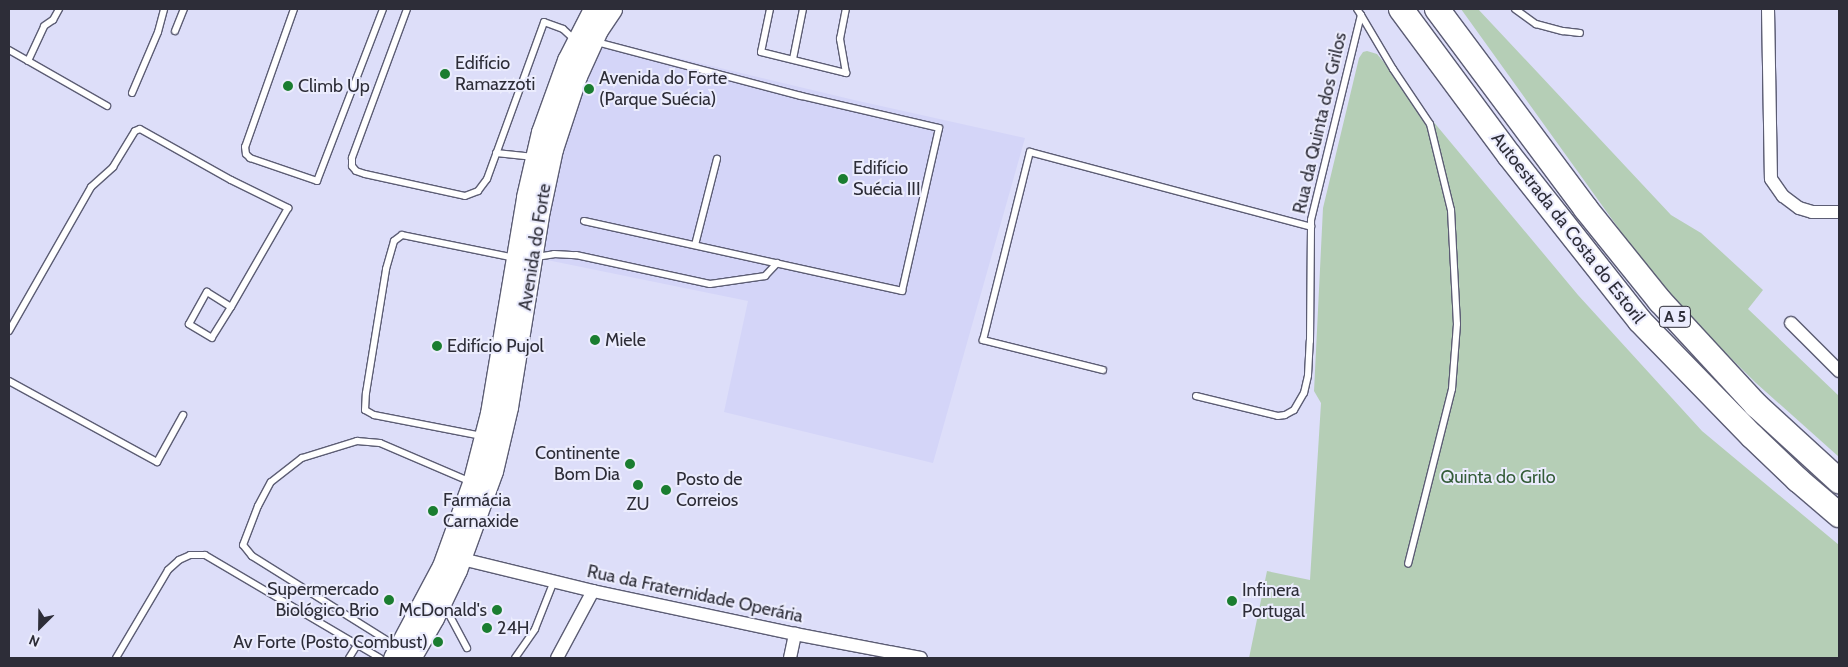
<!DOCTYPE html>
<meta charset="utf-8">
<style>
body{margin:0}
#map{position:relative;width:1848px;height:667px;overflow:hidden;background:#dddef9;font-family:Cabin,sans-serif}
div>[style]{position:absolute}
.built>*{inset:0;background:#d4d5f8}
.green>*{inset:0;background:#b5ceb6}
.roads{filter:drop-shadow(1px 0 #5c5d74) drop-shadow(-1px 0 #5c5d74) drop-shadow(0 1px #5c5d74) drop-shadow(0 -1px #5c5d74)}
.lane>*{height:6px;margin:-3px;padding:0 3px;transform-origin:3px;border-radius:3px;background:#fff}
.street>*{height:12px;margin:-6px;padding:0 6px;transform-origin:6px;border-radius:6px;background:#fff}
.secondary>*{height:19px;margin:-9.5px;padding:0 9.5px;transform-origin:9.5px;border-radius:9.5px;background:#fff}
.highway>*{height:24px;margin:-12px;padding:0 12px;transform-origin:12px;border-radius:12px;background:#fff}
.dots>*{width:14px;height:14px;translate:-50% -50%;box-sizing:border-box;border:2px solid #ebecfd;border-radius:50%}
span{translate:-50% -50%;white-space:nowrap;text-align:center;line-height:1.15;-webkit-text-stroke:4px #ebecfd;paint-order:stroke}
.shield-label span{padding:1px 4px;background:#ebecfd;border:1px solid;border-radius:4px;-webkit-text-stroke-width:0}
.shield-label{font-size:16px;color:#2d2d38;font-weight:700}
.poi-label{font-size:18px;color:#2d2d38}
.left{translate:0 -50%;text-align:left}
.right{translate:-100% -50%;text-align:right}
.street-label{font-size:18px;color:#2d2d38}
.park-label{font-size:18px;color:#345c38}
.frame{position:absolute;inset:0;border:10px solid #2d2d38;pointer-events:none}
.north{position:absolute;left:15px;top:602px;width:50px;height:50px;-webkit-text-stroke:4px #ebecfd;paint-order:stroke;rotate:203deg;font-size:14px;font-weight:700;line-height:20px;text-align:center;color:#2d2d38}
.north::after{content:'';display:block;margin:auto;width:18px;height:22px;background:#2d2d38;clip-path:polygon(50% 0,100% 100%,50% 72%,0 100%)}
</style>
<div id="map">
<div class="built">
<i style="clip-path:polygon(598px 39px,854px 100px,1025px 138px,933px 463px,724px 412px,748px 301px,547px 260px,540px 245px,559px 156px)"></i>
</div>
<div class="green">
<i style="clip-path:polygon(1461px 9px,1478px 9px,1671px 215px,1701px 233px,1763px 290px,1748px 309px,1839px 396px,1839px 457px,1756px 383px,1665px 293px)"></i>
<i style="clip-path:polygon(1367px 51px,1377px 54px,1578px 295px,1702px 431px,1839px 545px,1839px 658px,1249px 658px,1267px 571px,1310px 580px,1321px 403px,1314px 391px,1323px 208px,1359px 58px,1363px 52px)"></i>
</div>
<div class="roads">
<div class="lane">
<i style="left:294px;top:9px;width:146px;rotate:109.5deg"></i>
<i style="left:245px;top:147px;width:7px;rotate:82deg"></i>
<i style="left:246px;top:154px;width:6px;rotate:45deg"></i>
<i style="left:250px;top:158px;width:71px;rotate:18.9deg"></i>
<i style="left:317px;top:181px;width:184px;rotate:-69deg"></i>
<i style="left:407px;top:9px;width:159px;rotate:110.3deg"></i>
<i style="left:352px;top:158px;width:8px;rotate:90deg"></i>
<i style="left:352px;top:166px;width:6px;rotate:51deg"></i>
<i style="left:356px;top:171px;width:9px;rotate:18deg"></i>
<i style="left:365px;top:174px;width:102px;rotate:12.4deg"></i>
<i style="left:465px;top:196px;width:14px;rotate:-21deg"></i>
<i style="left:478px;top:191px;width:15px;rotate:-53deg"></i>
<i style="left:487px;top:179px;width:167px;rotate:-70deg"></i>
<i style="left:544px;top:22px;width:20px;rotate:20deg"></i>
<i style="left:563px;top:29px;width:16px;rotate:43deg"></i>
<i style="left:770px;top:9px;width:44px;rotate:101.8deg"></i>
<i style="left:761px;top:52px;width:88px;rotate:13.9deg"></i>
<i style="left:846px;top:73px;width:35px;rotate:-100deg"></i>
<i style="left:840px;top:39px;width:31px;rotate:-79deg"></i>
<i style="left:1515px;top:9px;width:26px;rotate:36deg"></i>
<i style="left:1536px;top:24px;width:28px;rotate:15deg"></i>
<i style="left:1563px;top:31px;width:17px;rotate:7deg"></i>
<i style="left:1361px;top:15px;width:63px;rotate:59.3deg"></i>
<i style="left:1393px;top:69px;width:66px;rotate:56.1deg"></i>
<i style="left:1430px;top:124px;width:89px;rotate:76.3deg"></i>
<i style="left:1451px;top:210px;width:114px;rotate:87deg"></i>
<i style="left:1457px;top:324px;width:65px;rotate:94.4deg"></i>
<i style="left:1452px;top:389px;width:180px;rotate:104.1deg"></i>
<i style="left:175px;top:31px;width:24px;rotate:-68deg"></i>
<i style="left:9px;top:50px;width:113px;rotate:29.7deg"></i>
<i style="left:793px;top:59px;width:51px;rotate:-78.7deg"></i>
<i style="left:28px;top:61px;width:38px;rotate:-65deg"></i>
<i style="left:44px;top:26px;width:11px;rotate:-34deg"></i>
<i style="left:53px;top:20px;width:13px;rotate:-61deg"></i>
<i style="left:132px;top:93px;width:66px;rotate:-66.9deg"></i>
<i style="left:158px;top:32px;width:24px;rotate:-75deg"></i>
<i style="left:496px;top:153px;width:36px;rotate:6deg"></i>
<i style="left:584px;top:221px;width:326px;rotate:12.4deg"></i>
<i style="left:902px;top:291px;width:167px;rotate:-77.2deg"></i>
<i style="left:939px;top:128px;width:142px;rotate:-166.9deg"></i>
<i style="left:801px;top:96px;width:212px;rotate:-165.2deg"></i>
<i style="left:695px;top:245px;width:89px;rotate:-75.7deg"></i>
<i style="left:536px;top:257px;width:18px;rotate:-9deg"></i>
<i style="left:554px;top:254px;width:22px;rotate:3deg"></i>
<i style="left:576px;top:255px;width:137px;rotate:12.2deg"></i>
<i style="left:710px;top:284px;width:56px;rotate:-8.3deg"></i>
<i style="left:765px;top:276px;width:18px;rotate:-47deg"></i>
<i style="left:9px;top:331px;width:166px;rotate:-60.3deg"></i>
<i style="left:91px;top:187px;width:30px;rotate:-42deg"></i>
<i style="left:113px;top:167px;width:42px;rotate:-58.6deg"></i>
<i style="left:135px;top:131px;width:5px;rotate:-22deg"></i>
<i style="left:140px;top:129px;width:104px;rotate:29.3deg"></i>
<i style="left:231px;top:180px;width:64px;rotate:26.2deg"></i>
<i style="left:288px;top:208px;width:114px;rotate:119.9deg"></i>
<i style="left:231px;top:307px;width:36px;rotate:122deg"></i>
<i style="left:212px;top:338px;width:27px;rotate:-149deg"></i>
<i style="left:189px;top:324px;width:37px;rotate:-61deg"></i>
<i style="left:207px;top:292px;width:28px;rotate:32deg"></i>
<i style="left:1103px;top:370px;width:124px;rotate:-166deg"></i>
<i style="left:983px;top:340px;width:194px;rotate:-76deg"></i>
<i style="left:1030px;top:152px;width:291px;rotate:14.9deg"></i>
<i style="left:9px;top:381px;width:169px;rotate:28.7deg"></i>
<i style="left:157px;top:462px;width:54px;rotate:-61deg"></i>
<i style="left:1196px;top:396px;width:84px;rotate:13.7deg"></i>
<i style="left:1278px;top:416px;width:7px;rotate:-8deg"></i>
<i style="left:1285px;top:415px;width:10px;rotate:-29deg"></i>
<i style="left:1294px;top:410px;width:20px;rotate:-60deg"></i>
<i style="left:1304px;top:393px;width:18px;rotate:-77deg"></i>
<i style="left:1308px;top:375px;width:34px;rotate:-87deg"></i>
<i style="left:1310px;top:341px;width:121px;rotate:-89.5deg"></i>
<i style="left:1311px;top:220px;width:211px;rotate:-76.3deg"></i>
<i style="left:1361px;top:15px;width:7px;rotate:-124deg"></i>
<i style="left:482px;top:436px;width:110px;rotate:-169deg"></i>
<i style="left:374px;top:415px;width:10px;rotate:-151deg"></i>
<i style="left:365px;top:410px;width:17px;rotate:-87deg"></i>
<i style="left:366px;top:393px;width:126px;rotate:-80.8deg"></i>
<i style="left:386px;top:269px;width:29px;rotate:-74deg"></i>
<i style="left:394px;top:241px;width:10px;rotate:-37deg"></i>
<i style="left:402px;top:235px;width:115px;rotate:11.5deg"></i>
<i style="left:444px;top:605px;width:49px;rotate:61.9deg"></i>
<i style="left:396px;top:646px;width:170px;rotate:-148deg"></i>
<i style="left:252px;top:556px;width:14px;rotate:-129deg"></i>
<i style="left:243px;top:545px;width:42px;rotate:-69deg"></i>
<i style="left:258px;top:506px;width:27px;rotate:-62deg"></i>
<i style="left:271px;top:482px;width:39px;rotate:-38deg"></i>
<i style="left:302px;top:458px;width:58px;rotate:-17.2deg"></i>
<i style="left:357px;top:441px;width:23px;rotate:5deg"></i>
<i style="left:380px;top:443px;width:99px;rotate:23.2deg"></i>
<i style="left:116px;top:658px;width:102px;rotate:-59.4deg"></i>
<i style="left:168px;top:570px;width:15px;rotate:-42deg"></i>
<i style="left:179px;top:560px;width:12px;rotate:-24deg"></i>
<i style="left:190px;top:555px;width:15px"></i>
<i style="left:205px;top:555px;width:203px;rotate:30.5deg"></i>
<i style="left:349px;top:658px;width:15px;rotate:-58deg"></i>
<i style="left:515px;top:658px;width:35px;rotate:-55deg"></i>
<i style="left:535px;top:629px;width:52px;rotate:-68.4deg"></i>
</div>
<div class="street">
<i style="left:1768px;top:9px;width:170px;rotate:89deg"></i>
<i style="left:1771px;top:179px;width:21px;rotate:55deg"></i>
<i style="left:1783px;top:196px;width:20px;rotate:37deg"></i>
<i style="left:1799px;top:208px;width:14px;rotate:17deg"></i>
<i style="left:1812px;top:212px;width:27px"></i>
<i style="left:1791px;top:323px;width:68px;rotate:45deg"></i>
<i style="left:462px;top:559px;width:135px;rotate:13.7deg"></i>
<i style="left:593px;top:591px;width:207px;rotate:12deg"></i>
<i style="left:795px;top:634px;width:128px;rotate:10.8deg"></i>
<i style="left:557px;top:658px;width:76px;rotate:-61.8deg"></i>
<i style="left:790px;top:658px;width:25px;rotate:-78deg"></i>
</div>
<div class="secondary">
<i style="left:393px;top:658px;width:104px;rotate:-62deg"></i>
<i style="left:442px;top:566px;width:88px;rotate:-70.1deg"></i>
<i style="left:472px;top:483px;width:72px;rotate:-75.6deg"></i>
<i style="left:490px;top:413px;width:219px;rotate:-80.5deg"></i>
<i style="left:526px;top:197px;width:67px;rotate:-77deg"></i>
<i style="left:541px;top:132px;width:77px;rotate:-70.1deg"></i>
<i style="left:567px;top:60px;width:57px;rotate:-63deg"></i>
<i style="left:411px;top:658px;width:46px;rotate:-60.1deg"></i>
<i style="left:434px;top:618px;width:53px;rotate:-64.4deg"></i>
<i style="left:457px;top:570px;width:105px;rotate:-70deg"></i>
<i style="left:493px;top:471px;width:66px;rotate:-76.8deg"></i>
<i style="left:508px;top:407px;width:200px;rotate:-80.8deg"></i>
<i style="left:540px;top:210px;width:62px;rotate:-78deg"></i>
<i style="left:553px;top:149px;width:77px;rotate:-71.8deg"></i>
<i style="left:577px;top:76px;width:51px;rotate:-65.5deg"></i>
<i style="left:598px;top:30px;width:25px;rotate:-56deg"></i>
</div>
<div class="highway">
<i style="left:1401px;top:9px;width:182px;rotate:53.5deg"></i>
<i style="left:1509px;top:155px;width:211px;rotate:51.7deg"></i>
<i style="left:1640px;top:321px;width:161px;rotate:45.8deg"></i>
<i style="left:1752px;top:436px;width:64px;rotate:43.7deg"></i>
<i style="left:1798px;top:480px;width:54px;rotate:40.5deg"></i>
<i style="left:1437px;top:9px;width:249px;rotate:53.3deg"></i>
<i style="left:1586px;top:209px;width:118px;rotate:51.2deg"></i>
<i style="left:1660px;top:301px;width:142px;rotate:47.3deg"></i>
<i style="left:1756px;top:405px;width:113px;rotate:42.5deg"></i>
</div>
</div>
<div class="dots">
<i style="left:445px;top:74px;background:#1a7d30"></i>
<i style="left:288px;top:86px;background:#1a7d30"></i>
<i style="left:589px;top:89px;background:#1a7d30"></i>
<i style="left:843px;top:179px;background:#1a7d30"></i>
<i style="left:595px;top:340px;background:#1a7d30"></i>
<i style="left:437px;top:346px;background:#1a7d30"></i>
<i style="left:630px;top:464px;background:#1a7d30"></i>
<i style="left:638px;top:485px;background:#1a7d30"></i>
<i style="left:666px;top:490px;background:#1a7d30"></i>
<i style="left:433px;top:511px;background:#1a7d30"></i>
<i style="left:389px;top:600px;background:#1a7d30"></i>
<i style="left:1232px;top:601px;background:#1a7d30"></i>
<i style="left:497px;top:610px;background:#1a7d30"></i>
<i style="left:487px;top:628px;background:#1a7d30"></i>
<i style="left:438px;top:642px;background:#1a7d30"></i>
</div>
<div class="shield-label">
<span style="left:1675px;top:317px">A 5</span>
</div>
<div class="poi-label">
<span class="left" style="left:455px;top:74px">Edifício<br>Ramazzoti</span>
<span class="left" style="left:599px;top:89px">Avenida do Forte<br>(Parque Suécia)</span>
<span class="left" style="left:298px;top:86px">Climb Up</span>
<span class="left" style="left:853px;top:179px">Edifício<br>Suécia III</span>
<span class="left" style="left:605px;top:340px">Miele</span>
<span class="left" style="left:447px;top:346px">Edifício Pujol</span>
<span class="right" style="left:620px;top:464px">Continente<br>Bom Dia</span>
<span class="left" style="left:676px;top:490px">Posto de<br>Correios</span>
<span class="left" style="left:443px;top:511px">Farmácia<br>Carnaxide</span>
<span style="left:638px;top:504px">ZU</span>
<span class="right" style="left:379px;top:600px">Supermercado<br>Biológico Brio</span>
<span class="left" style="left:1242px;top:601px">Infinera<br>Portugal</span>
<span class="right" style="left:487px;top:610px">McDonald's</span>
<span class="left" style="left:497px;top:628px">24H</span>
<span class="right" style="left:428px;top:642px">Av Forte (Posto Combust)</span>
</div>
<div class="street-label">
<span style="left:1320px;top:123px;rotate:-77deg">Rua da Quinta dos Grilos</span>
<span style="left:1568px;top:228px;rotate:52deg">Autoestrada da Costa do Estoril</span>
<span style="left:535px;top:247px;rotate:-81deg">Avenida do Forte</span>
<span style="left:695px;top:594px;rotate:12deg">Rua da Fraternidade Operária</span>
</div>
<div class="park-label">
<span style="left:1498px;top:477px">Quinta do Grilo</span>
</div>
<div class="frame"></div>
<div class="north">N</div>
</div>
